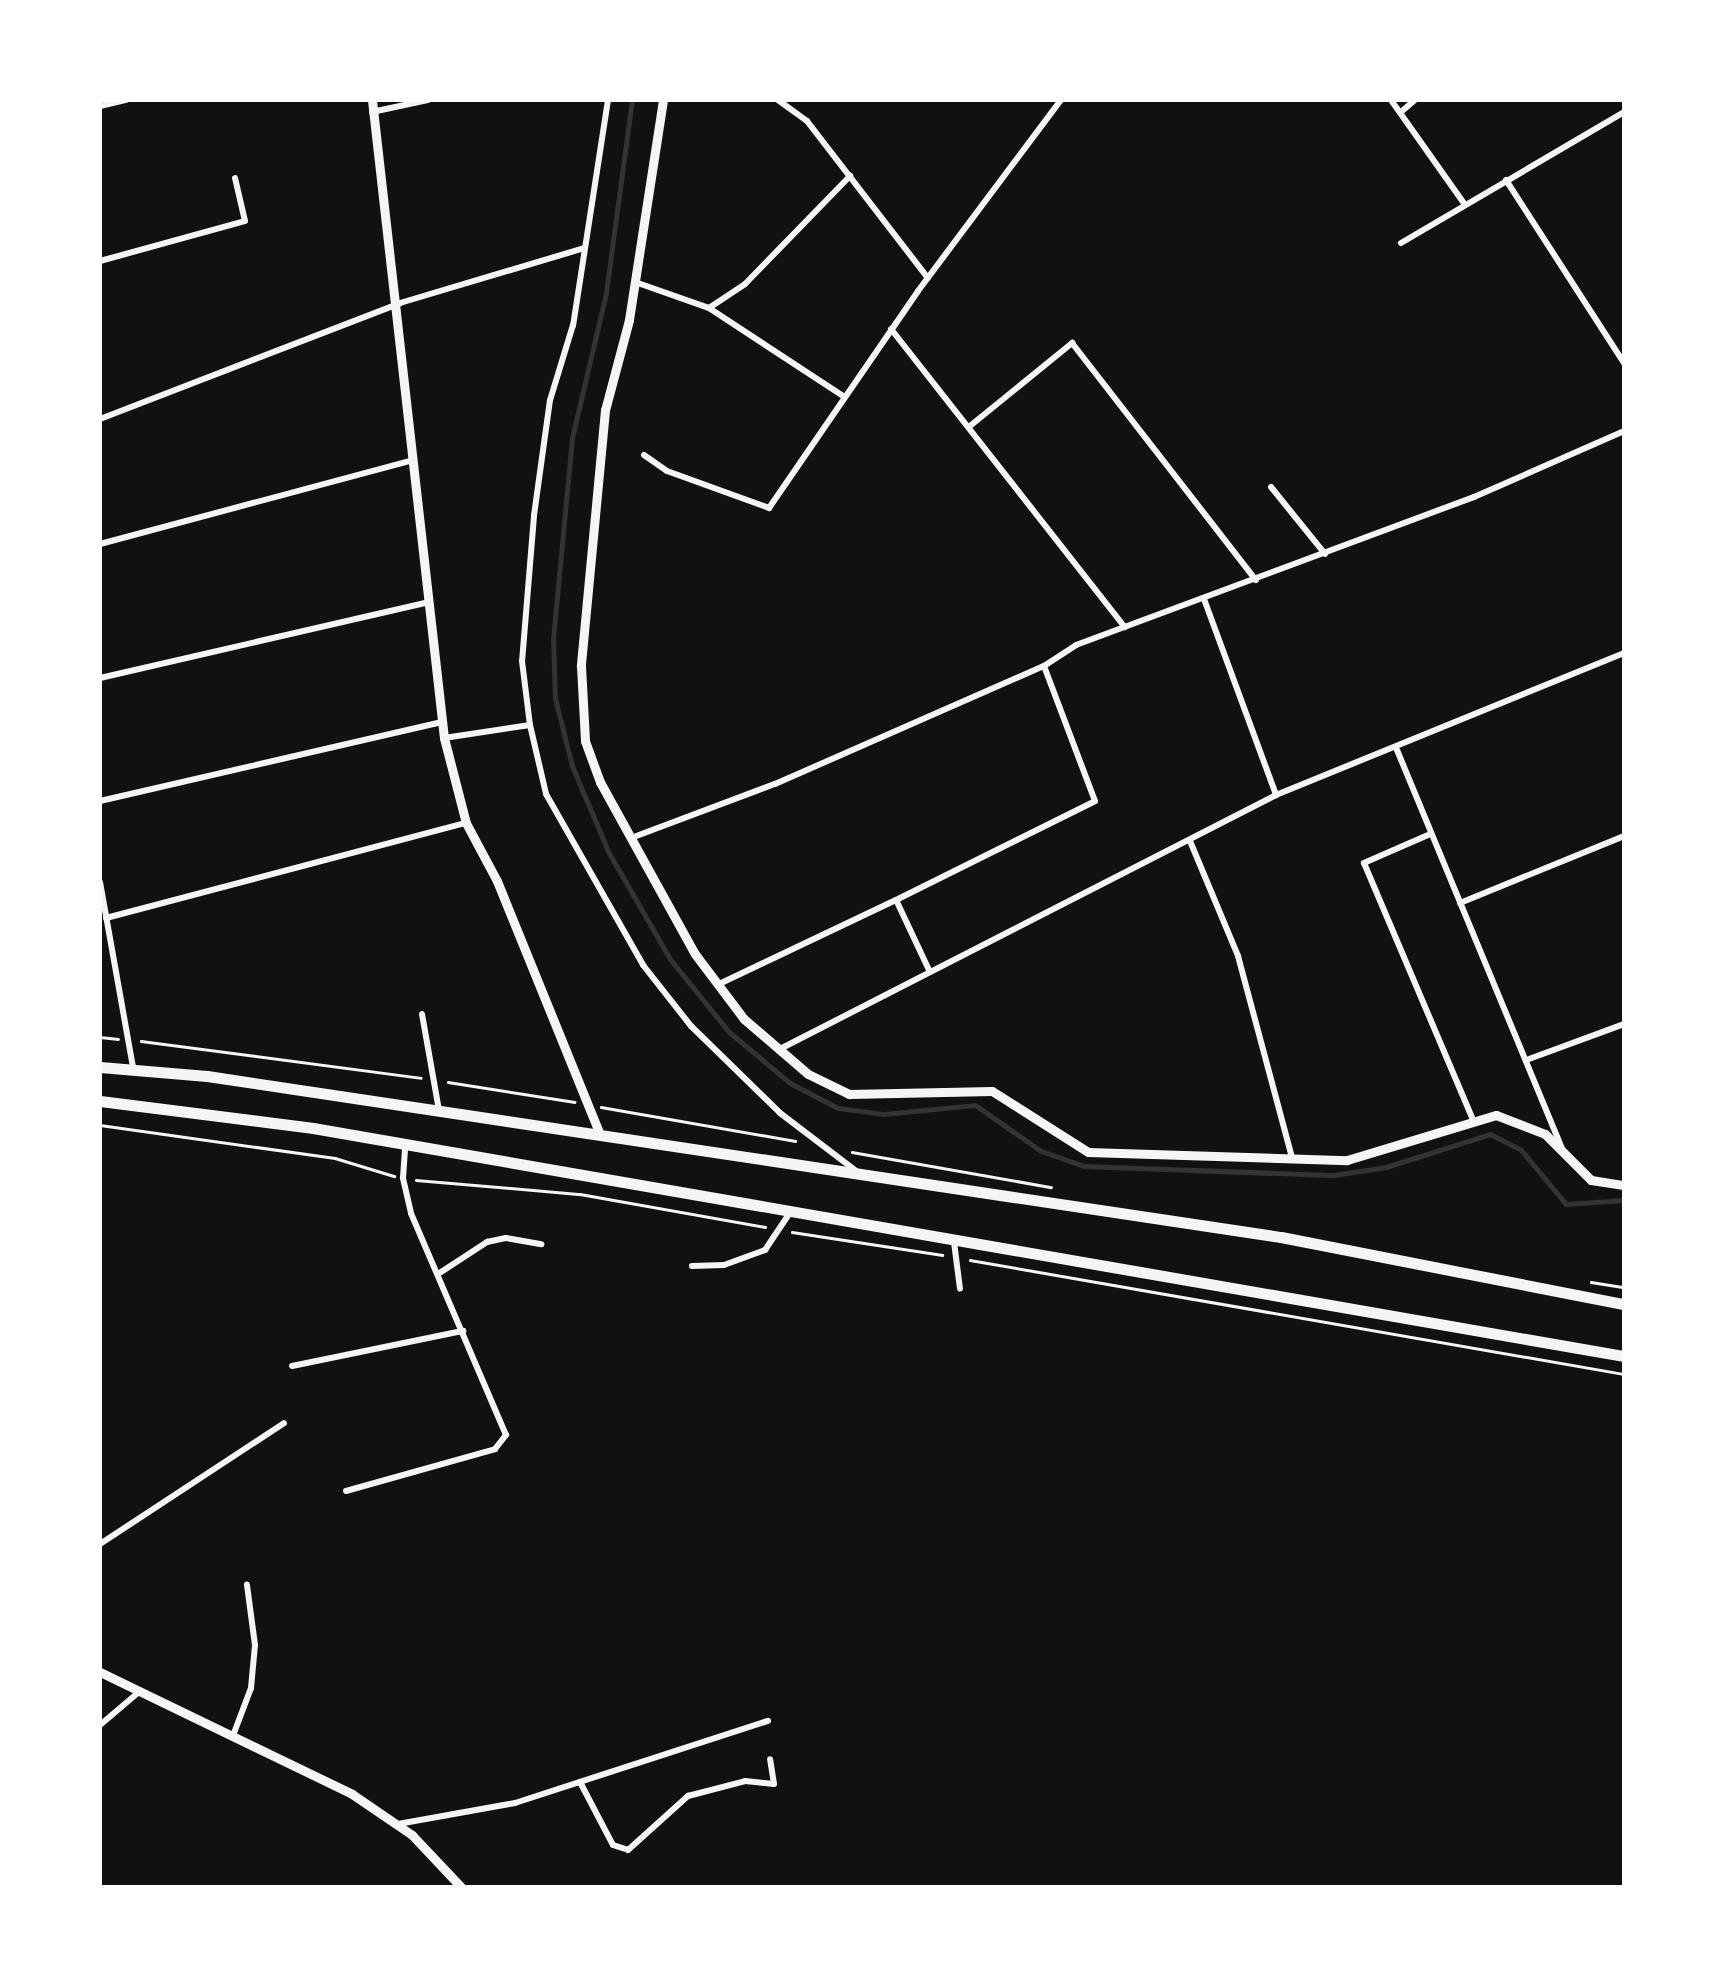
<!DOCTYPE html>
<style>
body{margin:0}
#map{position:relative;width:1724px;height:1987px;overflow:hidden;background:#111;font-family:"DM Sans",sans-serif}
div>[style]{position:absolute}
.stream>*{height:5px;margin:-2.5px;padding:0 2.5px;transform-origin:2.5px;border-radius:2.5px;background:#333}
.path>*{height:2.5px;margin:-1.25px;padding:0 1.25px;transform-origin:1.25px;border-radius:1.25px;background:#f5f5f5}
.minor>*{height:6px;margin:-3px;padding:0 3px;transform-origin:3px;border-radius:3px;background:#f5f5f5}
.tertiary>*{height:9px;margin:-4.5px;padding:0 4.5px;transform-origin:4.5px;border-radius:4.5px;background:#f5f5f5}
.trunk>*{height:11px;margin:-5.5px;padding:0 5.5px;transform-origin:5.5px;border-radius:5.5px;background:#f5f5f5}
span{translate:-50% -50%;white-space:nowrap;text-align:center;line-height:1.15;-webkit-text-stroke:10px #fff;paint-order:stroke}
.frame{position:absolute;inset:0;border:102px solid #fff;pointer-events:none}
</style>
<div id="map">
<div class="stream">
<i style="left:632px;top:100px;width:195px;rotate:97.7deg"></i>
<i style="left:606px;top:293px;width:149px;rotate:103.2deg"></i>
<i style="left:572px;top:438px;width:202px;rotate:95.4deg"></i>
<i style="left:553px;top:639px;width:59px;rotate:88.1deg"></i>
<i style="left:555px;top:698px;width:70px;rotate:76deg"></i>
<i style="left:572px;top:766px;width:95px;rotate:67deg"></i>
<i style="left:609px;top:853px;width:122px;rotate:60.1deg"></i>
<i style="left:670px;top:959px;width:94px;rotate:51.1deg"></i>
<i style="left:729px;top:1032px;width:80px;rotate:39.9deg"></i>
<i style="left:790px;top:1083px;width:54px;rotate:27.5deg"></i>
<i style="left:838px;top:1108px;width:46px;rotate:7.4deg"></i>
<i style="left:884px;top:1114px;width:91px;rotate:-5.6deg"></i>
<i style="left:975px;top:1105px;width:80px;rotate:34.9deg"></i>
<i style="left:1041px;top:1151px;width:46px;rotate:19.2deg"></i>
<i style="left:1084px;top:1166px;width:250px;rotate:2.1deg"></i>
<i style="left:1334px;top:1175px;width:53px;rotate:-8.7deg"></i>
<i style="left:1386px;top:1167px;width:109px;rotate:-17.6deg"></i>
<i style="left:1490px;top:1134px;width:35px;rotate:27deg"></i>
<i style="left:1521px;top:1150px;width:70px;rotate:50.2deg"></i>
<i style="left:1566px;top:1204px;width:58px;rotate:-3.9deg"></i>
</div>
<div class="path">
<i style="left:100px;top:1037px;width:18px;rotate:6deg"></i>
<i style="left:141px;top:1041px;width:282px;rotate:7.5deg"></i>
<i style="left:448px;top:1082px;width:128px;rotate:9deg"></i>
<i style="left:601px;top:1107px;width:197px;rotate:9.9deg"></i>
<i style="left:100px;top:1125px;width:237px;rotate:8deg"></i>
<i style="left:335px;top:1158px;width:62px;rotate:17deg"></i>
<i style="left:852px;top:1152px;width:202px;rotate:10deg"></i>
<i style="left:416px;top:1180px;width:165px;rotate:4.9deg"></i>
<i style="left:580px;top:1194px;width:188px;rotate:10.1deg"></i>
<i style="left:792px;top:1232px;width:152px;rotate:8.7deg"></i>
<i style="left:970px;top:1260px;width:664px;rotate:9.89deg"></i>
<i style="left:1591px;top:1282px;width:33px;rotate:9deg"></i>
</div>
<div class="minor">
<i style="left:608px;top:100px;width:228px;rotate:98.8deg"></i>
<i style="left:573px;top:325px;width:78px;rotate:107deg"></i>
<i style="left:550px;top:400px;width:117px;rotate:97.9deg"></i>
<i style="left:534px;top:516px;width:145px;rotate:94.7deg"></i>
<i style="left:522px;top:661px;width:64px;rotate:82.9deg"></i>
<i style="left:530px;top:725px;width:71px;rotate:76.9deg"></i>
<i style="left:546px;top:794px;width:197px;rotate:60.4deg"></i>
<i style="left:643px;top:965px;width:78px;rotate:51.8deg"></i>
<i style="left:691px;top:1026px;width:124px;rotate:44.3deg"></i>
<i style="left:780px;top:1113px;width:96px;rotate:37.3deg"></i>
<i style="left:778px;top:100px;width:36px;rotate:36deg"></i>
<i style="left:807px;top:121px;width:198px;rotate:52.4deg"></i>
<i style="left:1391px;top:100px;width:128px;rotate:54.8deg"></i>
<i style="left:100px;top:106px;width:27px;rotate:-13deg"></i>
<i style="left:372px;top:112px;width:57px;rotate:-12.1deg"></i>
<i style="left:1401px;top:112px;width:18px;rotate:-41deg"></i>
<i style="left:1506px;top:180px;width:218px;rotate:57.2deg"></i>
<i style="left:1401px;top:243px;width:259px;rotate:-30.4deg"></i>
<i style="left:100px;top:261px;width:150px;rotate:-15.4deg"></i>
<i style="left:245px;top:221px;width:44px;rotate:-103.1deg"></i>
<i style="left:635px;top:282px;width:78px;rotate:19.4deg"></i>
<i style="left:709px;top:308px;width:160px;rotate:33.3deg"></i>
<i style="left:709px;top:308px;width:43px;rotate:-33.7deg"></i>
<i style="left:745px;top:284px;width:151px;rotate:-45.8deg"></i>
<i style="left:891px;top:329px;width:379px;rotate:51.9deg"></i>
<i style="left:100px;top:419px;width:322px;rotate:-21.1deg"></i>
<i style="left:400px;top:303px;width:192px;rotate:-16.6deg"></i>
<i style="left:970px;top:426px;width:132px;rotate:-39.1deg"></i>
<i style="left:1072px;top:343px;width:300px;rotate:52.2deg"></i>
<i style="left:644px;top:455px;width:28px;rotate:35deg"></i>
<i style="left:667px;top:471px;width:109px;rotate:19.9deg"></i>
<i style="left:769px;top:508px;width:263px;rotate:-55.5deg"></i>
<i style="left:918px;top:291px;width:239px;rotate:-53.2deg"></i>
<i style="left:1271px;top:487px;width:86px;rotate:51.1deg"></i>
<i style="left:100px;top:544px;width:325px;rotate:-15deg"></i>
<i style="left:1204px;top:599px;width:209px;rotate:69.8deg"></i>
<i style="left:100px;top:678px;width:338px;rotate:-13deg"></i>
<i style="left:444px;top:738px;width:87px;rotate:-8.6deg"></i>
<i style="left:1397px;top:750px;width:433px;rotate:67.5deg"></i>
<i style="left:100px;top:801px;width:351px;rotate:-13deg"></i>
<i style="left:1428px;top:835px;width:70px;rotate:156.4deg"></i>
<i style="left:1364px;top:863px;width:277px;rotate:67deg"></i>
<i style="left:631px;top:838px;width:154px;rotate:-20.6deg"></i>
<i style="left:775px;top:784px;width:294px;rotate:-23.7deg"></i>
<i style="left:1044px;top:666px;width:38px;rotate:-33deg"></i>
<i style="left:1076px;top:645px;width:425px;rotate:-20.4deg"></i>
<i style="left:1474px;top:497px;width:164px;rotate:-23.7deg"></i>
<i style="left:1190px;top:841px;width:125px;rotate:67.3deg"></i>
<i style="left:1238px;top:956px;width:209px;rotate:75deg"></i>
<i style="left:100px;top:882px;width:189px;rotate:79.9deg"></i>
<i style="left:1460px;top:903px;width:177px;rotate:-22.2deg"></i>
<i style="left:106px;top:918px;width:372px;rotate:-14.8deg"></i>
<i style="left:929px;top:970px;width:77px;rotate:-115.2deg"></i>
<i style="left:896px;top:900px;width:222px;rotate:-26.4deg"></i>
<i style="left:1095px;top:801px;width:144px;rotate:-110.7deg"></i>
<i style="left:717px;top:985px;width:198px;rotate:-25.4deg"></i>
<i style="left:422px;top:1014px;width:97px;rotate:80deg"></i>
<i style="left:778px;top:1050px;width:559px;rotate:-27.11deg"></i>
<i style="left:1276px;top:795px;width:376px;rotate:-22.2deg"></i>
<i style="left:1529px;top:1059px;width:101px;rotate:-20.2deg"></i>
<i style="left:954px;top:1242px;width:47px;rotate:82.7deg"></i>
<i style="left:692px;top:1266px;width:32px;rotate:-2deg"></i>
<i style="left:724px;top:1265px;width:44px;rotate:-20.1deg"></i>
<i style="left:765px;top:1250px;width:43px;rotate:-56.3deg"></i>
<i style="left:438px;top:1274px;width:59px;rotate:-33.1deg"></i>
<i style="left:487px;top:1242px;width:19px;rotate:-12deg"></i>
<i style="left:506px;top:1238px;width:36px;rotate:10deg"></i>
<i style="left:292px;top:1366px;width:175px;rotate:-11.6deg"></i>
<i style="left:346px;top:1491px;width:155px;rotate:-15.7deg"></i>
<i style="left:495px;top:1449px;width:18px;rotate:-52deg"></i>
<i style="left:506px;top:1435px;width:241px;rotate:-113.2deg"></i>
<i style="left:411px;top:1213px;width:36px;rotate:-103deg"></i>
<i style="left:403px;top:1178px;width:32px;rotate:-86deg"></i>
<i style="left:100px;top:1544px;width:220px;rotate:-33.3deg"></i>
<i style="left:100px;top:1725px;width:51px;rotate:-40.2deg"></i>
<i style="left:234px;top:1733px;width:48px;rotate:-69.3deg"></i>
<i style="left:251px;top:1688px;width:43px;rotate:-84.7deg"></i>
<i style="left:255px;top:1645px;width:61px;rotate:-97.6deg"></i>
<i style="left:580px;top:1782px;width:71px;rotate:62.4deg"></i>
<i style="left:613px;top:1845px;width:16px;rotate:18deg"></i>
<i style="left:628px;top:1850px;width:81px;rotate:-42deg"></i>
<i style="left:688px;top:1796px;width:59px;rotate:-14.7deg"></i>
<i style="left:745px;top:1781px;width:29px;rotate:6deg"></i>
<i style="left:774px;top:1784px;width:25px;rotate:-99deg"></i>
<i style="left:398px;top:1824px;width:119px;rotate:-10.2deg"></i>
<i style="left:515px;top:1803px;width:266px;rotate:-18deg"></i>
</div>
<div class="tertiary">
<i style="left:372px;top:100px;width:642px;rotate:83.56deg"></i>
<i style="left:444px;top:738px;width:88px;rotate:75.5deg"></i>
<i style="left:466px;top:823px;width:66px;rotate:61.9deg"></i>
<i style="left:497px;top:881px;width:274px;rotate:67.9deg"></i>
<i style="left:663px;top:100px;width:223px;rotate:98.8deg"></i>
<i style="left:629px;top:320px;width:93px;rotate:104.9deg"></i>
<i style="left:605px;top:410px;width:257px;rotate:95.4deg"></i>
<i style="left:581px;top:666px;width:75px;rotate:86.9deg"></i>
<i style="left:585px;top:741px;width:44px;rotate:69.9deg"></i>
<i style="left:600px;top:782px;width:196px;rotate:61.1deg"></i>
<i style="left:695px;top:954px;width:81px;rotate:53deg"></i>
<i style="left:744px;top:1019px;width:84px;rotate:40.7deg"></i>
<i style="left:808px;top:1074px;width:46px;rotate:26deg"></i>
<i style="left:849px;top:1094px;width:143px;rotate:-1.2deg"></i>
<i style="left:992px;top:1091px;width:114px;rotate:32.4deg"></i>
<i style="left:1088px;top:1152px;width:259px;rotate:1.8deg"></i>
<i style="left:1347px;top:1160px;width:156px;rotate:-16.8deg"></i>
<i style="left:1496px;top:1115px;width:53px;rotate:21.2deg"></i>
<i style="left:1545px;top:1134px;width:65px;rotate:45deg"></i>
<i style="left:1591px;top:1180px;width:33px;rotate:9deg"></i>
<i style="left:100px;top:1672px;width:280px;rotate:25.8deg"></i>
<i style="left:352px;top:1794px;width:73px;rotate:34.3deg"></i>
<i style="left:412px;top:1835px;width:71px;rotate:46.7deg"></i>
</div>
<div class="trunk">
<i style="left:100px;top:1067px;width:107px;rotate:4.8deg"></i>
<i style="left:207px;top:1076px;width:1086px;rotate:8.53deg"></i>
<i style="left:1281px;top:1237px;width:349px;rotate:11.1deg"></i>
<i style="left:100px;top:1101px;width:215px;rotate:7.2deg"></i>
<i style="left:313px;top:1128px;width:1331px;rotate:9.87deg"></i>
</div>
<div class="frame"></div>
</div>
